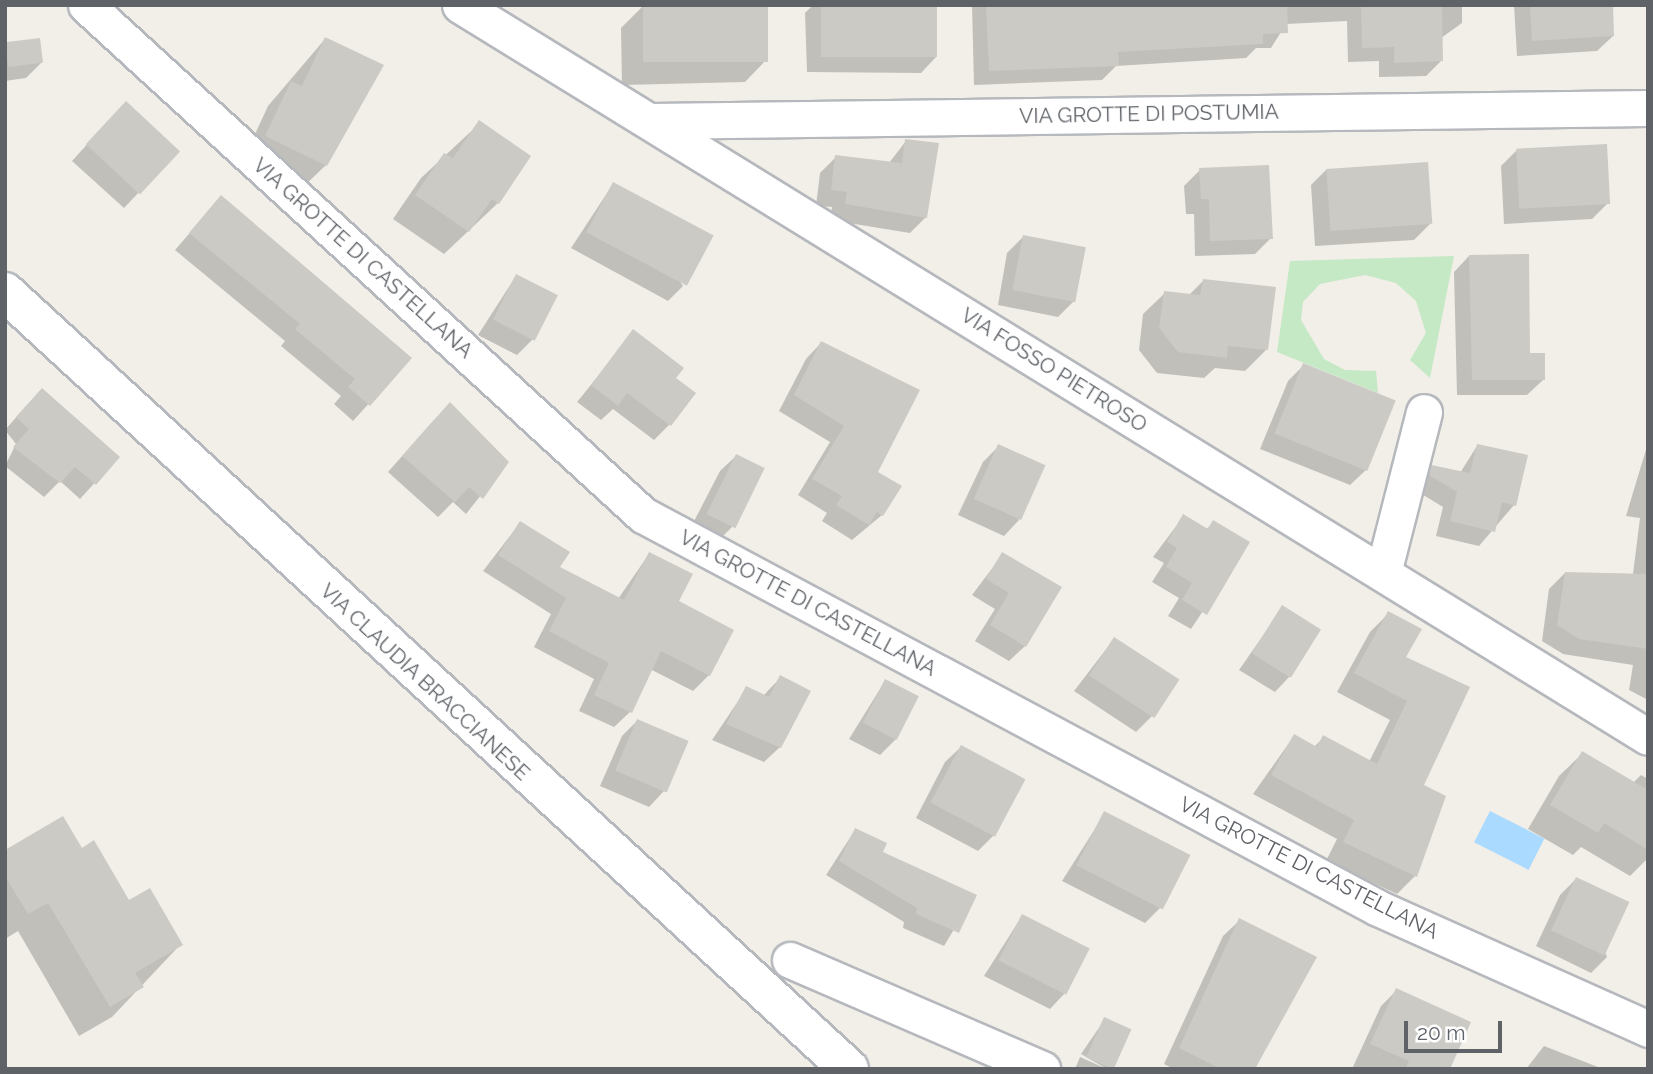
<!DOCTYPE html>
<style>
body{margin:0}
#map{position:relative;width:1653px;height:1074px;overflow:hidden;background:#f1efe8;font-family:Raleway,sans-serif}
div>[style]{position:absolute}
.green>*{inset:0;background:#c5e8c5}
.water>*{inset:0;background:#aadaff;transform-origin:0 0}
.shadow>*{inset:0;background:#0003}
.building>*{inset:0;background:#cccac5;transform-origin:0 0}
.roads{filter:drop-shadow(2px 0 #b5b8bc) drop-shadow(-2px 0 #b5b8bc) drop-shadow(0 2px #b5b8bc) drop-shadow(0 -2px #b5b8bc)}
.street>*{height:35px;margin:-17.5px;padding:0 17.5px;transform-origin:17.5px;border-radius:17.5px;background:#fff}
.secondary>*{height:38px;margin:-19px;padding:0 19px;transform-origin:19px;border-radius:19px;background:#fff}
span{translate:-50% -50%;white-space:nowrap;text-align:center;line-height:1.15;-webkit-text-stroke:5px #fff;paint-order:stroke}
.street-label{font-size:21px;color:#5f6368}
.frame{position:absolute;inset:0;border:7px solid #5f6368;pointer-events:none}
.scale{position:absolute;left:1404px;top:1021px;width:98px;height:32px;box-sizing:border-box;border:4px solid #5f6368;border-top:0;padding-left:9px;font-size:21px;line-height:24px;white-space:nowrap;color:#5f6368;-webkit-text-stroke:5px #fff;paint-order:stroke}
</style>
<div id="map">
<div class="green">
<i style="clip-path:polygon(1454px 256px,1430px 378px,1410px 360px,1426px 333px,1416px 301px,1396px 283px,1365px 275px,1320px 284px,1303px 302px,1301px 320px,1324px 359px,1345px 370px,1376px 371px,1378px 393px,1277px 352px,1290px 261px)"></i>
</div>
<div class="water">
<i style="left:1490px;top:811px;width:61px;height:35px;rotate:27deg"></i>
</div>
<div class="shadow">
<i style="clip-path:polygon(644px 5px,768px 58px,745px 82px,622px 85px,621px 28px)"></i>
<i style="clip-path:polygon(813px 5px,935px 5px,936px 57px,921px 73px,807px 72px,805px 13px)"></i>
<i style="clip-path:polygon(1462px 5px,1462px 23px,1441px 38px,1441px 61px,1426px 76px,1379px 77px,1379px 61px,1348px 62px,1347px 21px,1286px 24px,1271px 48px,1256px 48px,1246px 58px,1116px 66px,1102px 80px,974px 85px,972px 5px)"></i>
<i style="clip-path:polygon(1514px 5px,1611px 5px,1613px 36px,1597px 51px,1517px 56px)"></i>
<i style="clip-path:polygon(325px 39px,326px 165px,302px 188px,243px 160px,268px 106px)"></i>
<i style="clip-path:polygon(5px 44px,41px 63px,26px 78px,5px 81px)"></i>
<i style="clip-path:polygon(110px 119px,178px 151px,124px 208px,72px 161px)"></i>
<i style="clip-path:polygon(480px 123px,498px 203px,444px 254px,393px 219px,421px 178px)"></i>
<i style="clip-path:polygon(906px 141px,926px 217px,910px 233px,830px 220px,832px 207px,816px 206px,820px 173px,836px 157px,889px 163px)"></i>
<i style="clip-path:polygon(1517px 150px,1608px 203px,1592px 219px,1504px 224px,1501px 166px)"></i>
<i style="clip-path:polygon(1327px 169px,1430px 224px,1414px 240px,1315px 246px,1311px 185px)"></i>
<i style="clip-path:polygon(1200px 170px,1271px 238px,1255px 254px,1195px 256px,1194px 214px,1186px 214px,1184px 186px)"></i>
<i style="clip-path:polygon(613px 184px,683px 286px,668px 301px,571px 248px)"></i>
<i style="clip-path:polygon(221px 197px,410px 358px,353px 421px,334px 404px,341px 396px,281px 346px,285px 341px,175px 250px)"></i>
<i style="clip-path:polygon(1023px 237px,1074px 301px,1058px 317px,998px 305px,1007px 253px)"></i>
<i style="clip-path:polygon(1469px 256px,1543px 380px,1527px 395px,1457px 395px,1454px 272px)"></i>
<i style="clip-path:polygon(516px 276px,533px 339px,517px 355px,478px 335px)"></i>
<i style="clip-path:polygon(1203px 281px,1266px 350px,1245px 371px,1215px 368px,1204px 378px,1157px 373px,1139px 350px,1143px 314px,1165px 293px,1188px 296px)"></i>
<i style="clip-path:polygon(634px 332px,670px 424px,654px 440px,613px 409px,601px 420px,577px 402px)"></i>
<i style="clip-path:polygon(821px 343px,876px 472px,882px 515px,852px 540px,822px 521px,827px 513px,798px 495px,830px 442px,779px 411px,806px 359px)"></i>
<i style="clip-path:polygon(1304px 365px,1366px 470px,1350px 485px,1260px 449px,1288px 381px)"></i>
<i style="clip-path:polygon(27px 405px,118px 457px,80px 499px,60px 481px,44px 497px,5px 466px,16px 444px,5px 430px)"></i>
<i style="clip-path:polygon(434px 420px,507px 462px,466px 514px,453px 502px,438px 517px,388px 472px)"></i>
<i style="clip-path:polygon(1648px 443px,1648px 700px,1629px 690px,1633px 665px,1563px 654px,1542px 641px,1549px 589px,1565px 573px,1633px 574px,1640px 518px,1626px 516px)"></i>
<i style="clip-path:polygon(999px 446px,1019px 520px,1004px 536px,958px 515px,983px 462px)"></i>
<i style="clip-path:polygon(1477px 446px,1514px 505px,1479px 546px,1436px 536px,1443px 507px,1415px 490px,1432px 466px,1460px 473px)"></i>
<i style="clip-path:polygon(736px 456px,732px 527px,716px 543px,690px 529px,720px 471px)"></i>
<i style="clip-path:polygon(1183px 517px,1206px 530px,1213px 522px,1248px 543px,1191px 629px,1168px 616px,1179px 598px,1152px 582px,1164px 563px,1153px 557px)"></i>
<i style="clip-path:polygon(520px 523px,558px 568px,618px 599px,649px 554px,709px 675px,693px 691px,650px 669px,630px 712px,614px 727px,579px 711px,594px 679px,534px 647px,551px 614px,483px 571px)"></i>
<i style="clip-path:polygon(1003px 554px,1025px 646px,1009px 661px,975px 641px,995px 609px,972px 595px)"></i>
<i style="clip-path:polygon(1283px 607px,1290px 676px,1275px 692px,1239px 670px)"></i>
<i style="clip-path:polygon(1389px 613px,1404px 658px,1421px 786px,1415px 876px,1397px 894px,1326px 861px,1337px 839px,1253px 794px,1294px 736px,1314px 747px,1324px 737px,1369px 762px,1390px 720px,1337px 692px,1370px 632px)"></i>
<i style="clip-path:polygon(1114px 639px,1152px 716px,1136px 732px,1074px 691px)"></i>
<i style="clip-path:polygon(781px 677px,780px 747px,764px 762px,712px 740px,747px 688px,763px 696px)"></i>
<i style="clip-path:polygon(885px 681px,896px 739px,880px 755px,849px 739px)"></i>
<i style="clip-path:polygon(637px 721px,664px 791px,649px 807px,600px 786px,622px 736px)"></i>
<i style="clip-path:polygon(961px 747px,1023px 779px,994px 835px,978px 851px,916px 818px,945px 762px)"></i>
<i style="clip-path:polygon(1583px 753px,1633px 783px,1641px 775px,1648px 779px,1648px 858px,1630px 876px,1581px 847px,1573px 855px,1528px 829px,1559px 776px)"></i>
<i style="clip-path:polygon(1105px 813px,1160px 908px,1145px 923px,1062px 881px)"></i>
<i style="clip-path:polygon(855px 830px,881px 853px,974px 896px,944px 946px,903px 928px,904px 922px,826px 875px)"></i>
<i style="clip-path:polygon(81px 850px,129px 903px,181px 944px,112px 1017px,79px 1036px,18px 931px,5px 939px,5px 852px)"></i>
<i style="clip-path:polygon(1576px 879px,1607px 957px,1591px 973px,1536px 946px,1560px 895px)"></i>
<i style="clip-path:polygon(1022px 916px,1065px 993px,1050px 1009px,984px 976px)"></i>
<i style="clip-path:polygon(1239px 921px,1254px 1069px,1174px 1069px,1164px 1064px,1223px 936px)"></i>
<i style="clip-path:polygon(1397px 990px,1447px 1069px,1352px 1069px,1381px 1006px)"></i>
<i style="clip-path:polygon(1105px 1019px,1129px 1030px,1112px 1069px,1075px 1069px,1080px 1057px,1107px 1069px,1081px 1054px)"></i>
<i style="clip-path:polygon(1544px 1046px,1603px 1069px,1526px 1069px)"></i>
</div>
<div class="building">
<i style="left:643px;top:5px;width:125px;height:57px"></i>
<i style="left:821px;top:5px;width:116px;height:52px"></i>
<i style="clip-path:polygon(986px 5px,1287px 5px,1288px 33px,1263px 34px,1263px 44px,1118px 52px,1119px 66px,989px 71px)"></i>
<i style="clip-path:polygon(1361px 5px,1442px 5px,1443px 61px,1394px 63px,1394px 47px,1362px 48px)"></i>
<i style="clip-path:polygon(1530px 5px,1613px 5px,1614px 36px,1532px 41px)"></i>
<i style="clip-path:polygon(325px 37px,384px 65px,327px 166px,265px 136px,291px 81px,302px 86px)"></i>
<i style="left:40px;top:38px;width:25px;height:35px;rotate:83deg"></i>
<i style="left:126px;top:101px;width:74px;height:59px;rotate:43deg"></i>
<i style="clip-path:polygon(479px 120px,531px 156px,499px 204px,492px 199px,469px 232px,415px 195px,444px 153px,453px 158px)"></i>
<i style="clip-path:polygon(905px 139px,939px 143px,927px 218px,845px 204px,847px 192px,831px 190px,835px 155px,902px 163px)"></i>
<i style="left:1607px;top:144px;width:60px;height:91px;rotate:87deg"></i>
<i style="left:1428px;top:162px;width:62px;height:102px;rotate:86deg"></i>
<i style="clip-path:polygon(1269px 165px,1273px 239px,1210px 241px,1209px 199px,1201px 199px,1199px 168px)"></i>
<i style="left:613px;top:182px;width:114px;height:57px;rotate:28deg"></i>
<i style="clip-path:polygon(221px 195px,412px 358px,370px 406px,348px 387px,355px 379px,295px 329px,300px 324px,189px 233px)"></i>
<i style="left:1023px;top:235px;width:64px;height:56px;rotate:11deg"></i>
<i style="clip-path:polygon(1529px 254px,1530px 353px,1545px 353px,1545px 380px,1472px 380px,1469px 255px)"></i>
<i style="left:516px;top:274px;width:47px;height:51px;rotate:27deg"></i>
<i style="clip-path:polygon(1203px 279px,1276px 287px,1268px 350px,1228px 346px,1227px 358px,1178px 352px,1159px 328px,1164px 291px,1200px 295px)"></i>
<i style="clip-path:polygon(633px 329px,684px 368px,676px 378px,696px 393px,671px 426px,627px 393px,618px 406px,591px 385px)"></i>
<i style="clip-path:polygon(821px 341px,920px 390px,878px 472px,902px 486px,883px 516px,877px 512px,869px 525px,836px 505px,842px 496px,812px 479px,844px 426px,794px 395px)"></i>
<i style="left:1303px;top:363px;width:100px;height:76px;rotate:22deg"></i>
<i style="clip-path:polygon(42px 388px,120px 457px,96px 485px,75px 467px,60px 483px,13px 447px,29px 429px,16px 417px)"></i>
<i style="clip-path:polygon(450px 402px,509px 462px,483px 499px,469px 487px,455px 502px,402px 456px)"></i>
<i style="left:998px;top:444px;width:52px;height:60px;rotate:24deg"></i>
<i style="clip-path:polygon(1477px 444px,1528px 455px,1516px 506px,1502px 502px,1495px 532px,1450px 521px,1457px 492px,1429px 475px,1431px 465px,1470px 473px)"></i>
<i style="left:736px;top:454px;width:32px;height:67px;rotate:26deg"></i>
<i style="clip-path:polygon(1183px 514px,1208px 529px,1213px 520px,1250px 542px,1207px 615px,1182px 600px,1192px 583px,1166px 567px,1177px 548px,1167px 542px)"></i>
<i style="clip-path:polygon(520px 521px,570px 552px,560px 567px,624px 600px,649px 552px,693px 574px,679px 601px,734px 630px,710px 676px,661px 651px,632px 713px,594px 695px,609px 663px,549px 631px,566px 598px,498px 555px)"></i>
<i style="clip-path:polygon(1002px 552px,1062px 587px,1026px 647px,990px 625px,1009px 593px,986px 579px)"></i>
<i style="clip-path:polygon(1565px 572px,1648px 574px,1648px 649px,1579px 639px,1557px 625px)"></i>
<i style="left:1282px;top:605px;width:46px;height:57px;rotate:32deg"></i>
<i style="clip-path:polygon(1388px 611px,1422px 629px,1406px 657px,1470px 687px,1424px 785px,1446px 796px,1417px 877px,1343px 842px,1354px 820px,1271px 775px,1294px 734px,1317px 747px,1323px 735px,1377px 764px,1407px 701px,1354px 673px)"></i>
<i style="left:1114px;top:637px;width:78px;height:46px;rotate:33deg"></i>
<i style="clip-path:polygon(780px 675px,811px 691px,781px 748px,726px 724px,746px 686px,769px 697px)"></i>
<i style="left:885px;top:679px;width:38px;height:49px;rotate:27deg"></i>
<i style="left:637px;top:719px;width:56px;height:56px;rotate:23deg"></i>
<i style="left:961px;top:745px;width:73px;height:65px;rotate:28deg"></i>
<i style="clip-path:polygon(1582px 751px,1648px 790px,1648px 850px,1604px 823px,1598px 833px,1550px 805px)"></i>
<i style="left:1104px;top:811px;width:97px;height:61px;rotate:27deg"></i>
<i style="clip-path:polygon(63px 816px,82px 848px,94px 840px,129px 900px,150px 888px,183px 945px,135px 973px,144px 987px,110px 1007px,48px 903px,28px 914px,5px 876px,5px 850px)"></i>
<i style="clip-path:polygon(855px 828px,887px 843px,883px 852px,977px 895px,959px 933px,916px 914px,917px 908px,839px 861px)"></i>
<i style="left:1576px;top:877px;width:59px;height:59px;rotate:25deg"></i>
<i style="left:1022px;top:914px;width:76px;height:52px;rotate:27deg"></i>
<i style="clip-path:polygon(1239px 918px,1317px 957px,1255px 1069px,1221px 1069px,1179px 1048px)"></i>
<i style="clip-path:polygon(1396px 988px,1471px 1022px,1450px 1069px,1405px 1069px,1409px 1061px,1370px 1044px)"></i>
<i style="left:1104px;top:1017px;width:30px;height:44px;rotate:24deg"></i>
</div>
<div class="roads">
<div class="street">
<i style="left:86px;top:5px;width:755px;rotate:42.48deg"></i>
<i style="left:643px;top:515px;width:833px;rotate:28.13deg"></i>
<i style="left:1378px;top:908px;width:296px;rotate:24.1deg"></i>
<i style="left:460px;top:5px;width:1395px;rotate:31.64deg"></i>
<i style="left:650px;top:121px;width:998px;rotate:-0.75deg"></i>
<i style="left:1383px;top:573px;width:166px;rotate:-75.7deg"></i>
<i style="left:790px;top:960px;width:275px;rotate:23.4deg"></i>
</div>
<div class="secondary">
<i style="left:5px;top:292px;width:1147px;rotate:42.63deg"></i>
</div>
</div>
<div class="street-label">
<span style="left:1149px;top:114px;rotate:-1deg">VIA GROTTE DI POSTUMIA</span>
<span style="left:363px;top:258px;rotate:42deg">VIA GROTTE DI CASTELLANA</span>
<span style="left:1054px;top:370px;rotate:32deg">VIA FOSSO PIETROSO</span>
<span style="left:808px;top:603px;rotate:28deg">VIA GROTTE DI CASTELLANA</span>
<span style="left:425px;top:682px;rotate:43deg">VIA CLAUDIA BRACCIANESE</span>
<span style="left:1309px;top:868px;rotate:27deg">VIA GROTTE DI CASTELLANA</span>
</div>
<div class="frame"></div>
<div class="scale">20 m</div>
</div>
